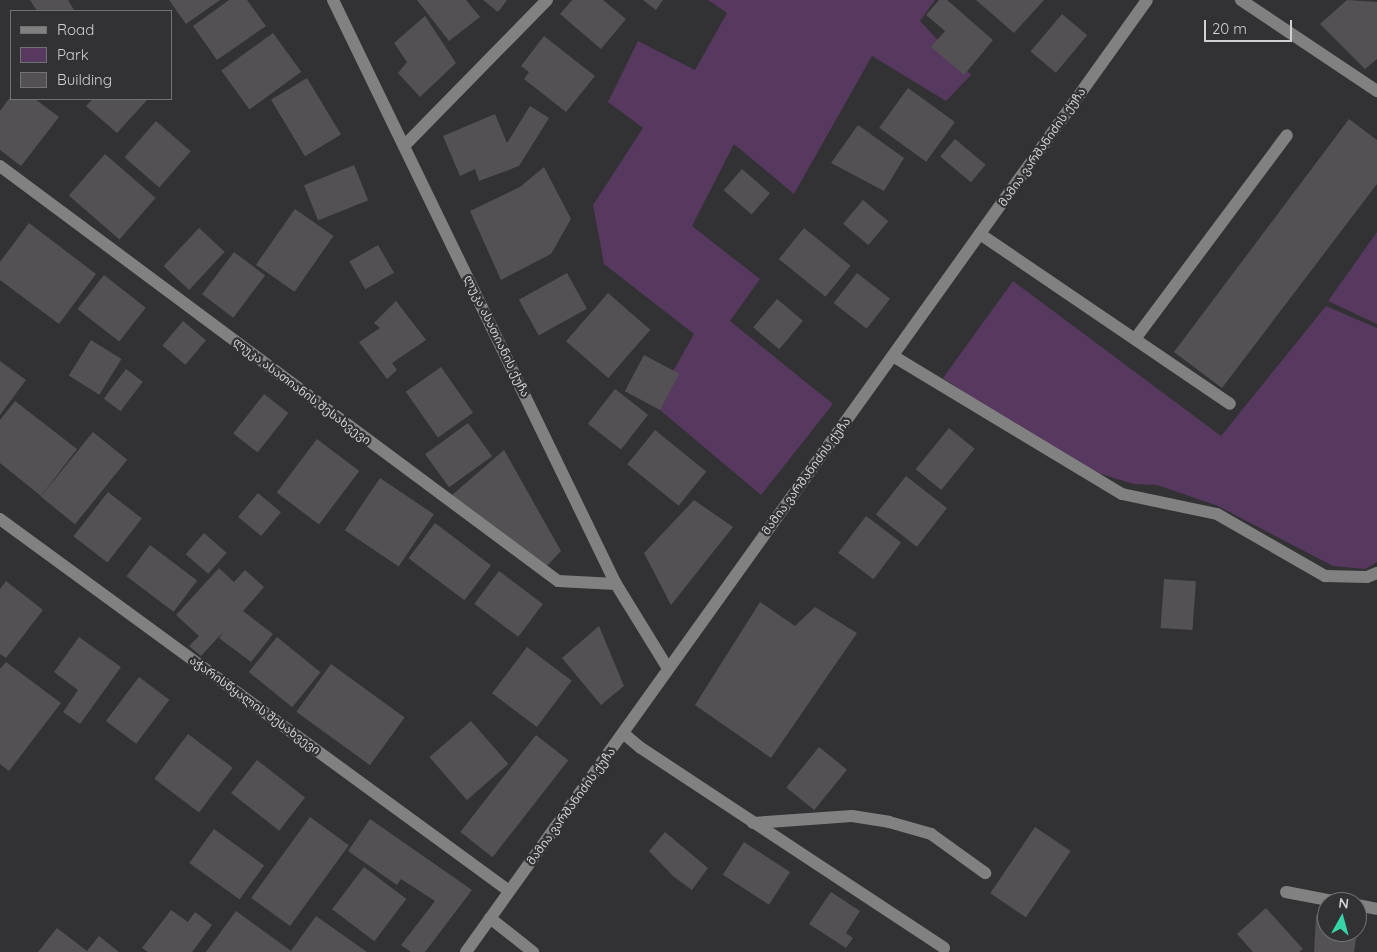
<!DOCTYPE html>
<meta charset="utf-8">
<style>
body{margin:0}
#map{position:relative;width:1377px;height:952px;overflow:hidden;background:#323133;font-family:Quicksand,"Noto Sans Georgian",sans-serif}
div>[style]{position:absolute}
.green>*{inset:0;background:#57385f}
.building>*{inset:0;background:#535154;transform-origin:0 0}
.minor>*{height:12px;margin:-6px;padding:0 6px;transform-origin:6px;border-radius:6px;background:#828182}
span{translate:-50% -50%;white-space:nowrap;text-align:center;line-height:1.15;-webkit-text-stroke:4.5px #323133;paint-order:stroke}
.street-label{font-size:12px;color:#d1d0d2}
.legend{position:absolute;left:10px;top:10px;width:162px;height:90px;box-sizing:border-box;background:#323133;border:1px solid #727173;margin:0;padding:6px 9px;list-style:none;font-size:15px;color:#d1d0d2}
.legend li{display:flex;align-items:center;gap:10px;height:25px}
.legend b{width:25px;border:1px solid #727173}
.north{position:absolute;left:1317px;top:892px;width:50px;height:50px;box-sizing:border-box;background:#323133;border:1px solid #727173;border-radius:50%;rotate:7deg;font-size:14px;font-weight:700;line-height:20px;text-align:center;color:#d1d0d2}
.north::after{content:'';display:block;margin:auto;width:18px;height:22px;background:#36d4a7;clip-path:polygon(50% 0,100% 100%,50% 72%,0 100%)}
.scale{position:absolute;left:1204px;top:20px;width:88px;height:22px;box-sizing:border-box;border:2px solid #d1d0d2;border-top:0;padding-left:6px;font-size:15px;line-height:18px;white-space:nowrap;color:#d1d0d2;-webkit-text-stroke:4px #323133;paint-order:stroke}
</style>
<div id="map">
<div class="green">
<i style="clip-path:polygon(708px 0,935px 0,920px 21px,971px 75px,946px 101px,872px 56px,794px 194px,734px 144px,692px 226px,760px 279px,730px 321px,833px 404px,761px 495px,654px 405px,694px 334px,604px 264px,593px 205px,643px 128px,608px 102px,638px 41px,695px 70px,727px 13px)"></i>
<i style="clip-path:polygon(1377px 232px,1377px 324px,1328px 301px)"></i>
<i style="clip-path:polygon(1013px 281px,1221px 436px,1326px 306px,1377px 328px,1377px 562px,1365px 569px,1333px 566px,1218px 506px,1157px 485px,1133px 484px,1076px 466px,943px 378px)"></i>
</div>
<div class="building">
<i style="clip-path:polygon(30px 0,68px 0,74px 10px,37px 11px)"></i>
<i style="clip-path:polygon(169px 0,220px 0,186px 24px)"></i>
<i style="clip-path:polygon(229px 0,247px 0,266px 26px,217px 60px,193px 26px)"></i>
<i style="clip-path:polygon(417px 0,466px 0,480px 17px,449px 41px)"></i>
<i style="clip-path:polygon(483px 0,507px 0,498px 12px)"></i>
<i style="clip-path:polygon(572px 0,603px 0,626px 19px,601px 49px,560px 14px)"></i>
<i style="clip-path:polygon(643px 0,663px 0,656px 10px)"></i>
<i style="clip-path:polygon(939px 0,947px 0,993px 40px,964px 75px,931px 47px,945px 31px,926px 15px)"></i>
<i style="clip-path:polygon(976px 0,1044px 0,1014px 33px)"></i>
<i style="clip-path:polygon(1347px 0,1377px 2px,1377px 59px,1365px 69px,1320px 24px)"></i>
<i style="left:1062px;top:14px;width:33px;height:49px;rotate:40deg"></i>
<i style="clip-path:polygon(425px 16px,456px 63px,420px 97px,398px 73px,407px 62px,394px 43px)"></i>
<i style="left:273px;top:33px;width:48px;height:64px;rotate:54deg"></i>
<i style="clip-path:polygon(544px 36px,595px 76px,566px 112px,524px 79px,529px 72px,521px 66px)"></i>
<i style="left:307px;top:78px;width:66px;height:42px;rotate:59deg"></i>
<i style="left:908px;top:88px;width:58px;height:49px;rotate:36deg"></i>
<i style="clip-path:polygon(11px 96px,11px 99px,35px 99px,59px 117px,21px 166px,0 150px,0 111px)"></i>
<i style="clip-path:polygon(93px 99px,148px 99px,117px 133px,86px 106px)"></i>
<i style="clip-path:polygon(530px 106px,549px 118px,519px 166px,479px 181px,475px 169px,460px 176px,443px 136px,495px 114px,507px 143px)"></i>
<i style="clip-path:polygon(1349px 119px,1377px 140px,1377px 184px,1222px 388px,1174px 352px)"></i>
<i style="left:156px;top:121px;width:46px;height:48px;rotate:41deg"></i>
<i style="clip-path:polygon(858px 125px,904px 158px,884px 191px,831px 163px)"></i>
<i style="left:955px;top:139px;width:40px;height:23px;rotate:40deg"></i>
<i style="left:105px;top:154px;width:67px;height:55px;rotate:41deg"></i>
<i style="left:354px;top:165px;width:38px;height:54px;rotate:68deg"></i>
<i style="clip-path:polygon(544px 167px,571px 219px,551px 254px,501px 280px,470px 211px,520px 187px)"></i>
<i style="left:742px;top:169px;width:37px;height:28px;rotate:41deg"></i>
<i style="left:863px;top:200px;width:33px;height:31px;rotate:40deg"></i>
<i style="left:295px;top:209px;width:47px;height:68px;rotate:35deg"></i>
<i style="clip-path:polygon(29px 223px,96px 274px,59px 324px,0 280px,0 262px)"></i>
<i style="left:199px;top:228px;width:35px;height:52px;rotate:43deg"></i>
<i style="left:804px;top:228px;width:60px;height:40px;rotate:39deg"></i>
<i style="left:378px;top:245px;width:32px;height:33px;rotate:60deg"></i>
<i style="left:234px;top:252px;width:39px;height:53px;rotate:37deg"></i>
<i style="left:567px;top:273px;width:41px;height:55px;rotate:61deg"></i>
<i style="left:857px;top:273px;width:42px;height:38px;rotate:38deg"></i>
<i style="left:104px;top:275px;width:53px;height:43px;rotate:38deg"></i>
<i style="left:608px;top:293px;width:56px;height:64px;rotate:41deg"></i>
<i style="left:777px;top:299px;width:34px;height:37px;rotate:40deg"></i>
<i style="clip-path:polygon(396px 301px,426px 340px,392px 363px,397px 370px,387px 379px,359px 342px,380px 328px,374px 323px)"></i>
<i style="left:183px;top:321px;width:30px;height:32px;rotate:40deg"></i>
<i style="left:91px;top:340px;width:36px;height:42px;rotate:32deg"></i>
<i style="left:644px;top:355px;width:40px;height:41px;rotate:28deg"></i>
<i style="clip-path:polygon(0 361px,26px 380px,0 415px)"></i>
<i style="left:441px;top:367px;width:56px;height:43px;rotate:55deg"></i>
<i style="left:126px;top:369px;width:21px;height:37px;rotate:37deg"></i>
<i style="left:615px;top:389px;width:42px;height:44px;rotate:38deg"></i>
<i style="left:264px;top:394px;width:31px;height:50px;rotate:38deg"></i>
<i style="clip-path:polygon(15px 401px,77px 449px,41px 496px,0 463px,0 420px)"></i>
<i style="left:468px;top:423px;width:41px;height:53px;rotate:54deg"></i>
<i style="left:949px;top:428px;width:33px;height:53px;rotate:39deg"></i>
<i style="left:655px;top:430px;width:66px;height:44px;rotate:39deg"></i>
<i style="left:93px;top:432px;width:44px;height:83px;rotate:39deg"></i>
<i style="left:317px;top:439px;width:53px;height:67px;rotate:37deg"></i>
<i style="clip-path:polygon(504px 450px,561px 551px,547px 566px,452px 495px)"></i>
<i style="left:906px;top:476px;width:52px;height:49px;rotate:38deg"></i>
<i style="left:380px;top:478px;width:65px;height:63px;rotate:34deg"></i>
<i style="left:108px;top:492px;width:43px;height:56px;rotate:38deg"></i>
<i style="left:258px;top:493px;width:30px;height:31px;rotate:40deg"></i>
<i style="clip-path:polygon(694px 500px,733px 527px,671px 605px,644px 553px)"></i>
<i style="left:866px;top:516px;width:44px;height:46px;rotate:37deg"></i>
<i style="left:435px;top:523px;width:70px;height:44px;rotate:37deg"></i>
<i style="left:204px;top:533px;width:30px;height:28px;rotate:41deg"></i>
<i style="left:150px;top:545px;width:59px;height:39px;rotate:37deg"></i>
<i style="clip-path:polygon(219px 568px,234px 582px,245px 570px,264px 587px,243px 611px,273px 634px,251px 662px,219px 638px,223px 632px,201px 656px,189px 646px,199px 636px,176px 615px)"></i>
<i style="left:499px;top:571px;width:55px;height:41px;rotate:37deg"></i>
<i style="left:1164px;top:579px;width:32px;height:49px;rotate:4deg"></i>
<i style="clip-path:polygon(6px 581px,43px 610px,6px 658px,0 654px,0 589px)"></i>
<i style="clip-path:polygon(760px 602px,795px 626px,815px 607px,857px 633px,771px 758px,695px 705px)"></i>
<i style="clip-path:polygon(599px 626px,624px 686px,601px 705px,562px 658px)"></i>
<i style="clip-path:polygon(79px 637px,121px 667px,80px 724px,63px 712px,78px 690px,54px 672px)"></i>
<i style="left:277px;top:637px;width:56px;height:45px;rotate:39deg"></i>
<i style="left:527px;top:647px;width:56px;height:58px;rotate:37deg"></i>
<i style="clip-path:polygon(6px 662px,61px 703px,9px 771px,0 764px,0 669px)"></i>
<i style="left:331px;top:664px;width:91px;height:59px;rotate:36deg"></i>
<i style="left:139px;top:677px;width:38px;height:55px;rotate:37deg"></i>
<i style="left:471px;top:721px;width:57px;height:55px;rotate:49deg"></i>
<i style="left:188px;top:734px;width:56px;height:56px;rotate:37deg"></i>
<i style="left:536px;top:735px;width:41px;height:123px;rotate:38deg"></i>
<i style="left:819px;top:747px;width:36px;height:52px;rotate:39deg"></i>
<i style="left:257px;top:760px;width:61px;height:42px;rotate:38deg"></i>
<i style="left:310px;top:817px;width:48px;height:100px;rotate:36deg"></i>
<i style="clip-path:polygon(370px 819px,472px 890px,425px 952px,411px 952px,401px 945px,435px 901px,401px 879px,397px 885px,348px 851px)"></i>
<i style="left:1035px;top:827px;width:43px;height:80px;rotate:34deg"></i>
<i style="left:214px;top:829px;width:62px;height:42px;rotate:36deg"></i>
<i style="clip-path:polygon(665px 832px,708px 868px,692px 890px,674px 877px,649px 851px)"></i>
<i style="left:744px;top:842px;width:55px;height:39px;rotate:33deg"></i>
<i style="left:364px;top:867px;width:53px;height:53px;rotate:37deg"></i>
<i style="clip-path:polygon(831px 892px,860px 911px,846px 933px,853px 938px,846px 948px,809px 924px)"></i>
<i style="clip-path:polygon(1266px 908px,1303px 949px,1299px 952px,1253px 952px,1237px 934px)"></i>
<i style="clip-path:polygon(171px 910px,188px 922px,195px 912px,212px 925px,192px 952px,148px 952px,142px 948px)"></i>
<i style="clip-path:polygon(236px 911px,291px 951px,316px 916px,367px 952px,206px 952px)"></i>
<i style="clip-path:polygon(1316px 915px,1327px 916px,1327px 932px,1357px 932px,1354px 952px,1314px 952px)"></i>
<i style="clip-path:polygon(57px 928px,87px 951px,99px 936px,119px 952px,38px 952px)"></i>
</div>
<div class="minor">
<i style="left:333px;top:0;width:649px;rotate:64.15deg"></i>
<i style="left:616px;top:584px;width:97px;rotate:58.4deg"></i>
<i style="left:1241px;top:0;width:164px;rotate:33.8deg"></i>
<i style="left:405px;top:145px;width:203px;rotate:-45.6deg"></i>
<i style="left:0;top:166px;width:695px;rotate:36.64deg"></i>
<i style="left:558px;top:581px;width:58px;rotate:3deg"></i>
<i style="left:980px;top:234px;width:302px;rotate:34.2deg"></i>
<i style="left:1135px;top:339px;width:254px;rotate:-53.3deg"></i>
<i style="left:893px;top:356px;width:267px;rotate:31.1deg"></i>
<i style="left:1122px;top:494px;width:97px;rotate:11.9deg"></i>
<i style="left:1217px;top:514px;width:125px;rotate:29.9deg"></i>
<i style="left:1325px;top:576px;width:42px;rotate:1.4deg"></i>
<i style="left:1367px;top:577px;width:11px;rotate:-22deg"></i>
<i style="left:0;top:519px;width:630px;rotate:36.16deg"></i>
<i style="left:623px;top:733px;width:23px;rotate:40deg"></i>
<i style="left:641px;top:748px;width:363px;rotate:33.4deg"></i>
<i style="left:753px;top:823px;width:99px;rotate:-4deg"></i>
<i style="left:852px;top:816px;width:37px;rotate:9deg"></i>
<i style="left:889px;top:822px;width:44px;rotate:15.9deg"></i>
<i style="left:931px;top:834px;width:67px;rotate:35.8deg"></i>
<i style="left:1286px;top:892px;width:54px;rotate:10.7deg"></i>
<i style="left:1357px;top:905px;width:20px;rotate:11deg"></i>
<i style="left:490px;top:918px;width:55px;rotate:38.3deg"></i>
<i style="left:466px;top:952px;width:1170px;rotate:-54.42deg"></i>
</div>
<div class="street-label">
<span style="left:1042px;top:147px;rotate:-55deg">მამია ვარშანიძის ქუჩა</span>
<span style="left:497px;top:336px;rotate:64deg">ლუკა ასათიანის ქუჩა</span>
<span style="left:302px;top:391px;rotate:37deg">ლუკა ასათიანის შესახვევი</span>
<span style="left:806px;top:476px;rotate:-54deg">მამია ვარშანიძის ქუჩა</span>
<span style="left:255px;top:705px;rotate:36deg">აჭარისწყალის შესახვევი</span>
<span style="left:571px;top:806px;rotate:-54deg">მამია ვარშანიძის ქუჩა</span>
</div>
<ul class="legend">
<li><b style="height:6px;background:#828182"></b>Road</li>
<li><b style="height:14px;background:#57385f"></b>Park</li>
<li><b style="height:14px;background:#535154"></b>Building</li>
</ul>
<div class="north">N</div>
<div class="scale">20 m</div>
</div>
